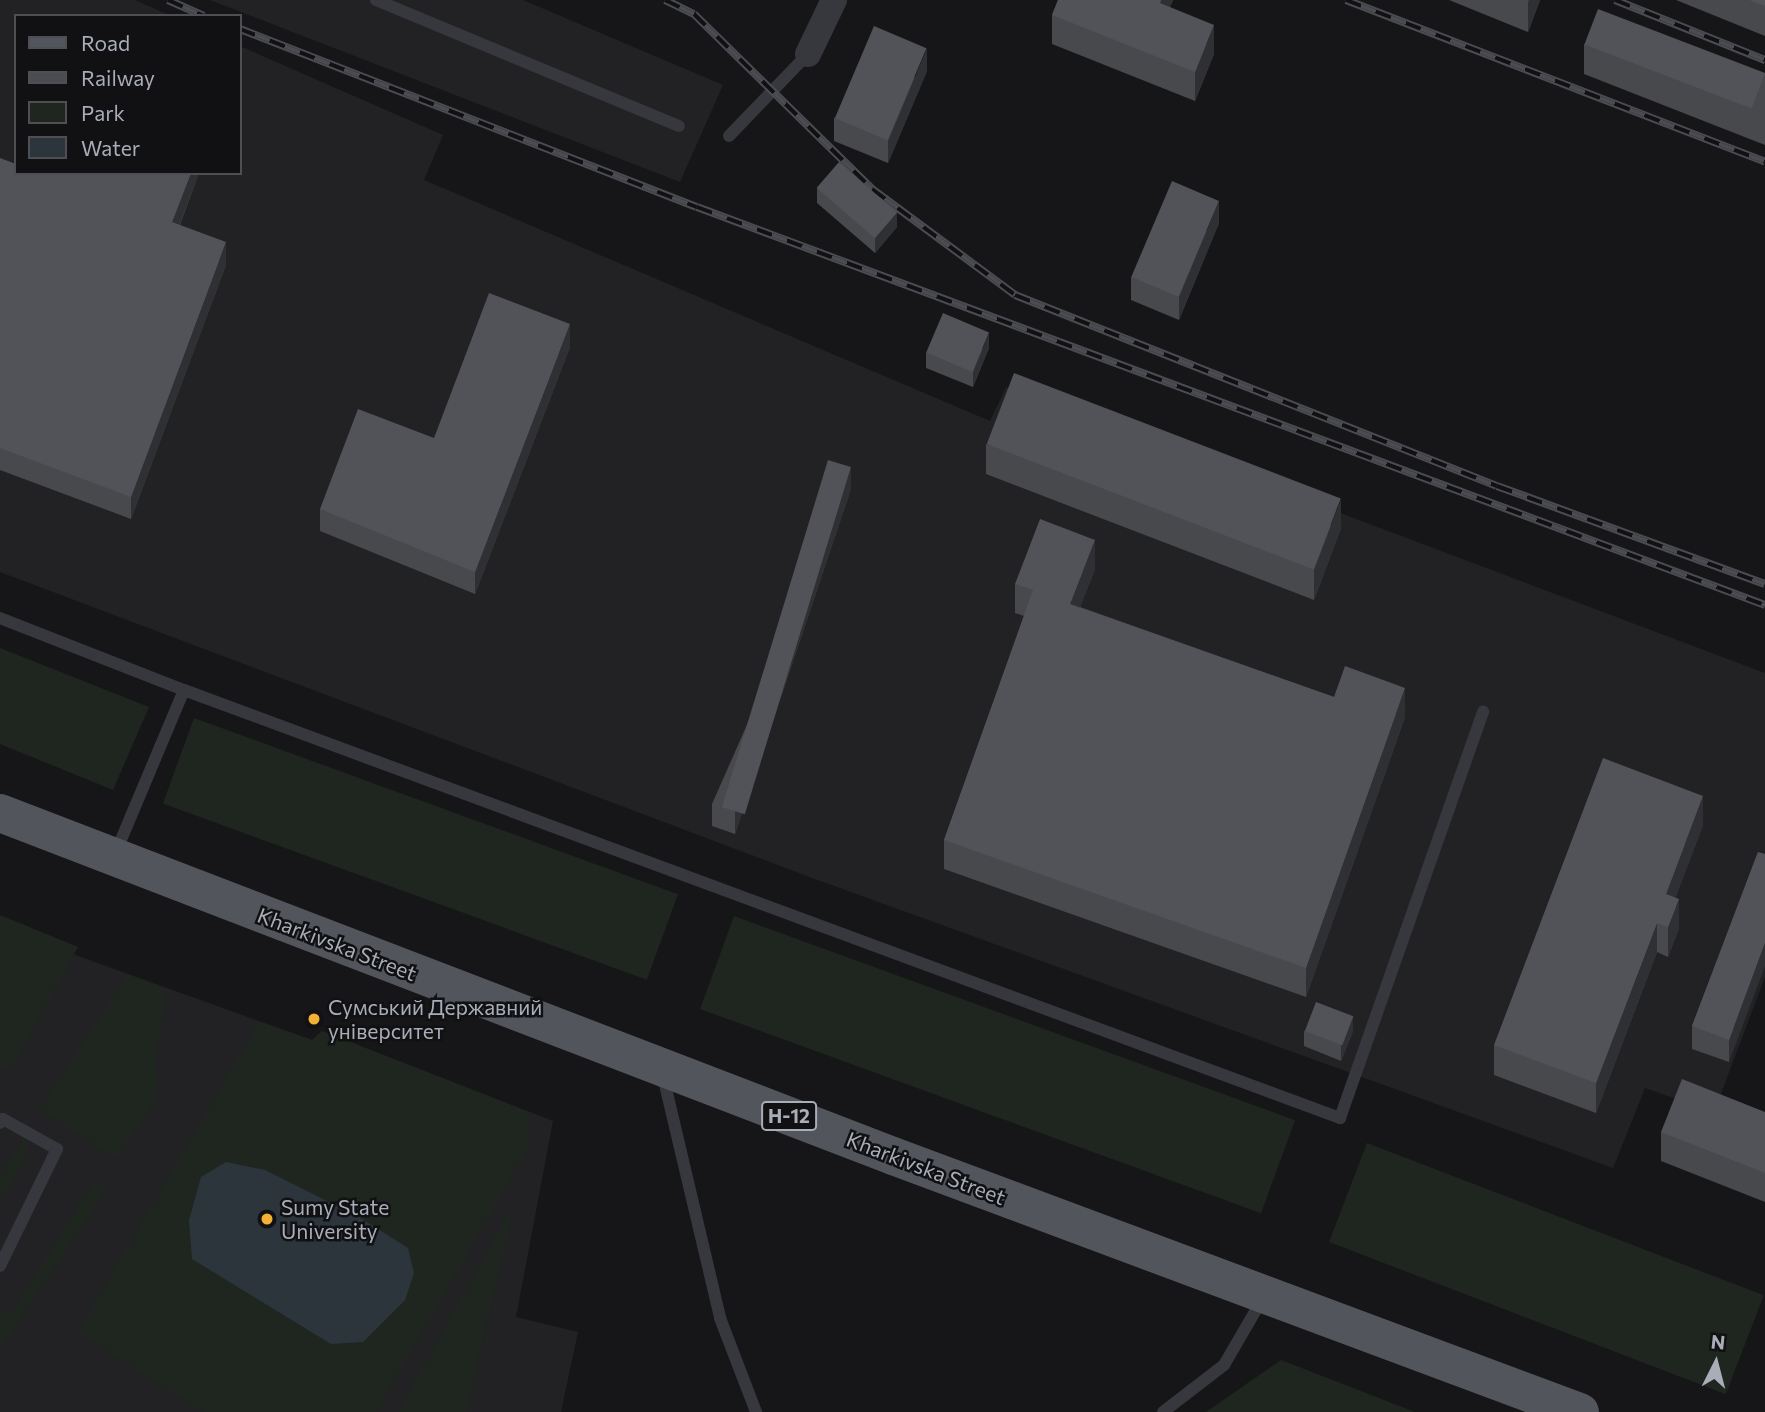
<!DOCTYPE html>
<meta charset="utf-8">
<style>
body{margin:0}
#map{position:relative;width:1765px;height:1412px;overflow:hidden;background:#161618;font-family:Commissioner,sans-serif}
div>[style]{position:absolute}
.built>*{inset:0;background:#222225}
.green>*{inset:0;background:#1e261f;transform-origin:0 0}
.water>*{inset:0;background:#2c353c}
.service>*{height:12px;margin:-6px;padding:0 6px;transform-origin:6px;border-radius:6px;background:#37383d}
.minor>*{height:26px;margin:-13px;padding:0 13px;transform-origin:13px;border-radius:13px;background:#37383d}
.primary>*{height:38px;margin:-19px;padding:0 19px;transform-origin:19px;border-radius:19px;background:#53555c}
.rail>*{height:8px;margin-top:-4px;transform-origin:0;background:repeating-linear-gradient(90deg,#111113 0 16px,#4a4c52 0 32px);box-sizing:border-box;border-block:2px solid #4a4c52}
.wall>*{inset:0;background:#47494d}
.shaded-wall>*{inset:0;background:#2f3033}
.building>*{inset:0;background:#525359;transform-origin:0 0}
.dots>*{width:19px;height:19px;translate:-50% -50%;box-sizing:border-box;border:4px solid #111113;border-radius:50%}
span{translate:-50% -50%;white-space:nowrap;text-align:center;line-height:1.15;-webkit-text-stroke:5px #111113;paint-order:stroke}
.shield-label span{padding:2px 5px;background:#111113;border:2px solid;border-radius:5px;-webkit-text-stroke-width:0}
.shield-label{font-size:19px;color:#a8adb8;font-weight:700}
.street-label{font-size:21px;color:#a8adb8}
.poi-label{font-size:21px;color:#a8adb8}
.left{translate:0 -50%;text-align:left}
.legend{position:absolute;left:14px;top:14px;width:228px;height:161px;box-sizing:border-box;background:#111113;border:2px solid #4d4f55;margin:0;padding:9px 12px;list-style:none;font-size:21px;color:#a8adb8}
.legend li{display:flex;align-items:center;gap:14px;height:35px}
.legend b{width:35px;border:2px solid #4d4f55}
.north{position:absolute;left:1681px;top:1328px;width:70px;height:70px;-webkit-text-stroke:5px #111113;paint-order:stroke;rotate:6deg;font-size:19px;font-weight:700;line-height:28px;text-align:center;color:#a8adb8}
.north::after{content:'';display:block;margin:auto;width:24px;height:32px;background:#a8adb8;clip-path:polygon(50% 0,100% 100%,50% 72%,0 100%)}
</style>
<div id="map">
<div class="built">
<i style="clip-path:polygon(0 0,135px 0,171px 16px,16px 16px,16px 173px,240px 173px,240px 46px,443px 135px,424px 180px,990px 421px,1006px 387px,1765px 673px,1765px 977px,1714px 1112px,1645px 1088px,1613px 1168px,815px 879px,0 572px)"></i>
<i style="clip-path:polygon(210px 0,523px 0,723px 85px,680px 182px)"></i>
<i style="clip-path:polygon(0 928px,312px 1040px,322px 1031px,553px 1121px,516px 1317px,578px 1332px,561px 1412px,0 1412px)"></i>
</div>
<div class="green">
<i style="clip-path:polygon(0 648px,149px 707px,113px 790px,0 744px)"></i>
<i style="left:194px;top:718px;width:515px;height:91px;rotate:20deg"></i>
<i style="clip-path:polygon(0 915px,78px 947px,14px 1065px,0 1070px)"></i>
<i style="left:734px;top:916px;width:597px;height:99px;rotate:20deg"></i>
<i style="clip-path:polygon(128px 974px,167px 990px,156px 1058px,157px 1098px,116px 1158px,39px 1110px)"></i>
<i style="clip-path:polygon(259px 1022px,312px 1040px,322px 1031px,529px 1112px,528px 1148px,376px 1412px,203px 1412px,78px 1332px)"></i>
<i style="clip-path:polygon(27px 1134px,27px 1156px,0 1200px,0 1173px)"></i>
<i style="left:1367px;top:1143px;width:425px;height:106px;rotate:21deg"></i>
<i style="clip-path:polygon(95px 1180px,107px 1188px,0 1349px,0 1310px,9px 1315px)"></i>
<i style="clip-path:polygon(515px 1202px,466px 1412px,398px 1412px)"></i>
<i style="clip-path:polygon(1281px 1360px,1415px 1412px,1206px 1412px)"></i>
</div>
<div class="water">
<i style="clip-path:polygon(226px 1162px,265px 1170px,359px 1217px,408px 1248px,414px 1273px,405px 1300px,363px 1342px,331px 1344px,192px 1259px,189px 1220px,201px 1177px)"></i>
</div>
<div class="service">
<i style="left:376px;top:0;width:328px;rotate:22.6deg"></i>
<i style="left:729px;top:136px;width:114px;rotate:-46.1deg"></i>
<i style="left:0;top:618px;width:198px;rotate:21.4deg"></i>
<i style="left:184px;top:690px;width:178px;rotate:112.8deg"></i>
<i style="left:184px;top:690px;width:1233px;rotate:20.32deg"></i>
<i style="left:1340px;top:1118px;width:431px;rotate:-70.6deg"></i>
<i style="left:663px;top:1076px;width:249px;rotate:76.7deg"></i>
<i style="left:720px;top:1318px;width:101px;rotate:69deg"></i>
<i style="left:0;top:1123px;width:5px;rotate:-53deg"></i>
<i style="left:3px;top:1119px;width:62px;rotate:29.1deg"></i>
<i style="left:57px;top:1149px;width:130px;rotate:116deg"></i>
<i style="left:1163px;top:1412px;width:77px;rotate:-37.6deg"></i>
<i style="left:1224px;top:1365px;width:78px;rotate:-59.8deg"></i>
</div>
<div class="minor">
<i style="left:808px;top:54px;width:60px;rotate:-64.3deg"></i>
</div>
<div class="primary">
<i style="left:0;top:813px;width:957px;rotate:21.01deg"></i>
<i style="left:893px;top:1156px;width:733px;rotate:20.44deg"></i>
</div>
<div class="rail">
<i style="left:168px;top:0;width:39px;rotate:24deg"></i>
<i style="left:665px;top:0;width:32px;rotate:26deg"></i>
<i style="left:694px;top:14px;width:250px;rotate:44.5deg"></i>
<i style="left:872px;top:189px;width:178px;rotate:36.5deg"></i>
<i style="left:1015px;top:295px;width:518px;rotate:21.62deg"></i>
<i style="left:1497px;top:486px;width:285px;rotate:20.1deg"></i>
<i style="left:1346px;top:0;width:449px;rotate:21.1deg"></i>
<i style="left:1615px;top:0;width:162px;rotate:21.8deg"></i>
<i style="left:240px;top:29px;width:490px;rotate:21.3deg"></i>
<i style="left:697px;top:207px;width:1140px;rotate:20.44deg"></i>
</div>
<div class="wall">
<i style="clip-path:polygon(1058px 0,1173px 0,1170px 7px,1214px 54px,1195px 101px,1052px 44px,1052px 15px)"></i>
<i style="clip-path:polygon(1449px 0,1540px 0,1528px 32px)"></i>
<i style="clip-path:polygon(1676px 0,1765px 0,1765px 36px)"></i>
<i style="clip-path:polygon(1584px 44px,1765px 74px,1765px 145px,1584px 74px)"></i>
<i style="clip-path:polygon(927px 71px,888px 163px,834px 141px,834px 118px)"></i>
<i style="clip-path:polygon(0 158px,16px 173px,199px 173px,180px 225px,226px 265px,131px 519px,0 470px)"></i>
<i style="clip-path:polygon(817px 188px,897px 227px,875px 253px,817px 203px)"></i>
<i style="clip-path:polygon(1219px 223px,1179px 320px,1131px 300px,1131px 277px)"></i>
<i style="clip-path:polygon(570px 347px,475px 594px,320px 531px,320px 509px,434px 438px)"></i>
<i style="clip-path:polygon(989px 348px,973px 387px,926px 368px,926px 353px)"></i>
<i style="clip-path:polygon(986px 444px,1341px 528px,1314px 600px,986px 474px)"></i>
<i style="clip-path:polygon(851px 489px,735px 834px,712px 826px,712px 804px)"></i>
<i style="clip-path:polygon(1095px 569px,1080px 607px,1334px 697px,1405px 717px,1306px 997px,944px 869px,944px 840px,1024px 616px,1015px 613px,1015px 584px)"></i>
<i style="clip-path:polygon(1703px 825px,1675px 898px,1679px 928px,1668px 957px,1657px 952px,1596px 1113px,1494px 1075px,1494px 1045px)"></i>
<i style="clip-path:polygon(1758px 852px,1729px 1062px,1692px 1049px,1692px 1026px)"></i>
<i style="clip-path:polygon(1304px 1031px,1353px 1031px,1341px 1061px,1304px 1046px)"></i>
<i style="clip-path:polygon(1765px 1112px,1765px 1202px,1661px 1161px,1661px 1132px)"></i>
</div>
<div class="shaded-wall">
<i style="clip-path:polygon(1161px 0,1173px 0,1160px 32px,1160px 3px)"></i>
<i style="clip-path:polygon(1529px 0,1540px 0,1528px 32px,1528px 2px)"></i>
<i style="clip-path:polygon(1214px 25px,1214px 54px,1195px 101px,1195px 72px)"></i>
<i style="clip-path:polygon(927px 48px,927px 71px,888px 163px,888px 141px)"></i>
<i style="clip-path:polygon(191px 173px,199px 173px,172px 245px,172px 222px)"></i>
<i style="clip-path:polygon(1219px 201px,1219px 223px,1179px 320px,1179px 297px)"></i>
<i style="clip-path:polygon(897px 212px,897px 227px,875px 253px,875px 238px)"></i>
<i style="clip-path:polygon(226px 242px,226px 265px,131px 519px,131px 497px)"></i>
<i style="clip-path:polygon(570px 324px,570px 347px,475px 594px,475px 572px)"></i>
<i style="clip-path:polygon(989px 333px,989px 348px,973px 387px,973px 372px)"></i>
<i style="clip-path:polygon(851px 467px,851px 489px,735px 834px,735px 811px)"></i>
<i style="clip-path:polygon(1341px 499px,1341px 528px,1314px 600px,1314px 570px)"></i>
<i style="clip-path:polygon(1095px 540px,1095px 569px,1070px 633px,1070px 604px)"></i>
<i style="clip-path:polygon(1405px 688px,1405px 717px,1306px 997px,1306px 968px)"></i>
<i style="clip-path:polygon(1703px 796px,1703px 825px,1666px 924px,1666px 894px)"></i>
<i style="clip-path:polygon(1679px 899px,1679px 928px,1668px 957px,1668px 927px)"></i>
<i style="clip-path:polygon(1657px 923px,1657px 952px,1596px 1113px,1596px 1083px)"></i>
<i style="clip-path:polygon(1765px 943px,1765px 966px,1729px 1062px,1729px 1040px)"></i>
<i style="clip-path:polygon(1353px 1016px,1353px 1031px,1341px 1061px,1341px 1045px)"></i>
</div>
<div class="building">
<i style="clip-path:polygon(1058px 0,1161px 0,1160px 3px,1214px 25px,1195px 72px,1052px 15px)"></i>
<i style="clip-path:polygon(1749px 0,1765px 0,1765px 6px)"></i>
<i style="left:1598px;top:9px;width:179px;height:38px;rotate:21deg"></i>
<i style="left:874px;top:26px;width:57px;height:100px;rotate:23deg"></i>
<i style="clip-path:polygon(0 158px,16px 164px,16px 173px,191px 173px,172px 222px,226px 242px,131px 497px,0 448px)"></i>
<i style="left:839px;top:162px;width:77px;height:34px;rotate:41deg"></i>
<i style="left:1172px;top:181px;width:51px;height:104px;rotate:23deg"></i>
<i style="clip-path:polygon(489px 293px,570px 324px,475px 572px,320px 509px,358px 409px,434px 438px)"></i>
<i style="left:943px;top:313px;width:50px;height:43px;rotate:23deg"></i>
<i style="left:1014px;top:373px;width:350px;height:76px;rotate:21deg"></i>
<i style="left:828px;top:460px;width:24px;height:363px;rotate:17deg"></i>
<i style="clip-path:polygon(1040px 519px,1095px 540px,1070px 604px,1334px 697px,1345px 666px,1405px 688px,1306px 968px,944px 840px,1033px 590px,1015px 584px)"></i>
<i style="clip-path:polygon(1603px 758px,1703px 796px,1666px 894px,1679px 899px,1668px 927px,1657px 923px,1596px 1083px,1494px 1045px)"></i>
<i style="clip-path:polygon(1758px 852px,1765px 854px,1765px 943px,1729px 1040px,1692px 1026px)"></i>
<i style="left:1316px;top:1002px;width:40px;height:31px;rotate:21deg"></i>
<i style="clip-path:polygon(1682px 1079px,1765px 1112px,1765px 1173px,1661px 1132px)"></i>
</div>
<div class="dots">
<i style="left:314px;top:1019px;background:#f2b134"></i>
<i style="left:267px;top:1219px;background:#f2b134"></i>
</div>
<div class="shield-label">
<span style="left:789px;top:1116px">Н-12</span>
</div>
<div class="street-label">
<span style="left:337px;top:944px;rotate:21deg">Kharkivska Street</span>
<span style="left:926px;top:1168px;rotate:21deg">Kharkivska Street</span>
</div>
<div class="poi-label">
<span class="left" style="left:328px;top:1019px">Сумський Державний<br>університет</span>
<span class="left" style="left:281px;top:1219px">Sumy State<br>University</span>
</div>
<ul class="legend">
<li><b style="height:9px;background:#53555c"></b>Road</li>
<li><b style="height:9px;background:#4a4c52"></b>Railway</li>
<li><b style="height:19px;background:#1e261f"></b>Park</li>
<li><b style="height:19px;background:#2c353c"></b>Water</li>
</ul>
<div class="north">N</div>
</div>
